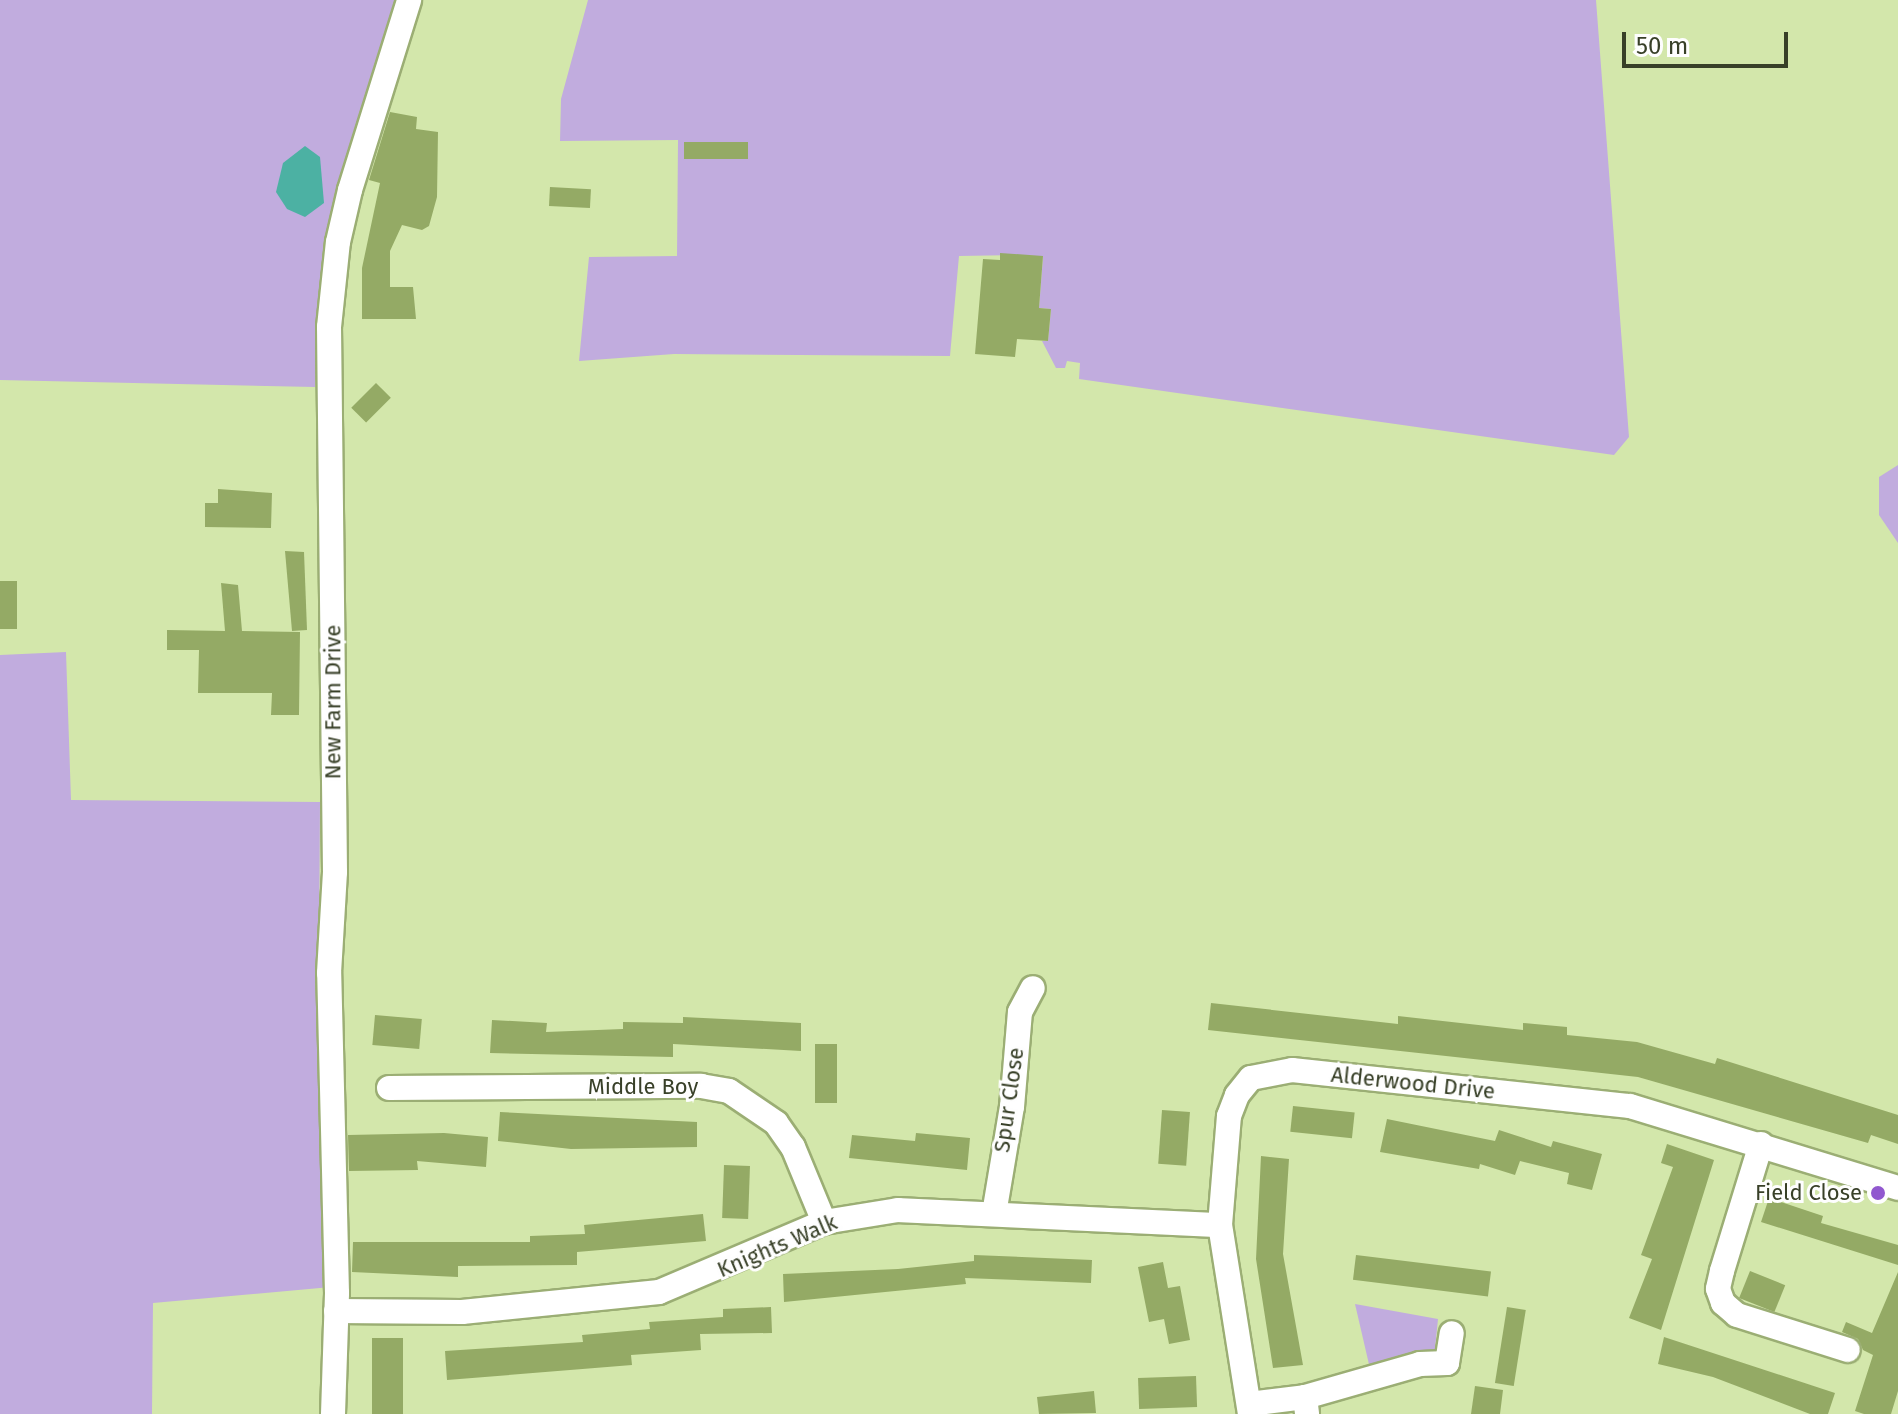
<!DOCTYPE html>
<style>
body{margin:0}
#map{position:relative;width:1898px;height:1414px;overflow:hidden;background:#d3e7ab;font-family:"Fira Sans",sans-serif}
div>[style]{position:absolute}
.green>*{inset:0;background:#c1acde}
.water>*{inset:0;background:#4cb1a3}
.building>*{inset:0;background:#94aa65;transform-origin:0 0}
.roads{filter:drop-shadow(2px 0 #9bae74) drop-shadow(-2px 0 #9bae74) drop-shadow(0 2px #9bae74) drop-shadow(0 -2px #9bae74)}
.minor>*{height:24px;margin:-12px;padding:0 12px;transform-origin:12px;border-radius:12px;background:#fff}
.dots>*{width:22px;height:22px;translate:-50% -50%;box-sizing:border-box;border:4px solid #fefefe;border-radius:50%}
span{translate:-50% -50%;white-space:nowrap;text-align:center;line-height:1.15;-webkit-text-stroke:6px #fefefe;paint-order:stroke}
.street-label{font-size:22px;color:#384028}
.poi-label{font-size:22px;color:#384028}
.right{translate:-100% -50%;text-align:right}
.scale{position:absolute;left:1622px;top:32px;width:166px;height:36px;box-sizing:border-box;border:4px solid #384028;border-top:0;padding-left:10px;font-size:24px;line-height:28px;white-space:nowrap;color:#384028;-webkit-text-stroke:6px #fefefe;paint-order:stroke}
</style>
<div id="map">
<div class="green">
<i style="clip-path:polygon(0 0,398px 0,326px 254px,315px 387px,0 380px)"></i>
<i style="clip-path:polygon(588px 0,1596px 0,1629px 437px,1614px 455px,1079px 379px,1080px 363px,1067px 361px,1065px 368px,1056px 368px,1042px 341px,1048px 341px,1051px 309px,1039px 308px,1043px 257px,1025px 255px,959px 256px,950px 356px,674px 354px,579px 361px,589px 257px,677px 256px,678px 140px,560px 141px,561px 99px)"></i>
<i style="clip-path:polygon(1898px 465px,1898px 543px,1879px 515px,1879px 477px)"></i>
<i style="clip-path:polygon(66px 652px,71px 800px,320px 802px,319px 959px,331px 1287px,153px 1303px,152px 1414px,0 1414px,0 655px)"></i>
<i style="clip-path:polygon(1355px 1304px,1438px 1319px,1434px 1359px,1371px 1373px)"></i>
</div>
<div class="water">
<i style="clip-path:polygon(305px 146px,320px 157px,324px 203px,305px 217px,287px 209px,276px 192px,283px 163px)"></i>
</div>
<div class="building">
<i style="clip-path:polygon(390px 112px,417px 117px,416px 129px,438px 132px,437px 197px,429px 226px,422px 230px,402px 225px,390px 251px,390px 287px,413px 287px,416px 319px,362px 319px,362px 268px,380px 183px,369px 180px)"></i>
<i style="left:684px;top:142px;width:64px;height:17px"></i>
<i style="left:550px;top:187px;width:41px;height:19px;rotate:3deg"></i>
<i style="clip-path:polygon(1000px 253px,1043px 256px,1039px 308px,1051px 309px,1048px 341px,1017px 339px,1015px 357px,975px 354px,983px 259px,1000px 260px)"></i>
<i style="left:376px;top:383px;width:21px;height:35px;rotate:45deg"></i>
<i style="clip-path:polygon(218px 489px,272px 493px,271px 528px,205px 527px,205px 503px,218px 503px)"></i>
<i style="clip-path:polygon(285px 551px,304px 552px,307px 630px,292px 631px)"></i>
<i style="left:0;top:581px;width:17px;height:48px"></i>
<i style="clip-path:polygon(221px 583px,238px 585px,242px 631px,300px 632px,299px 715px,271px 715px,272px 693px,198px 693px,199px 650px,167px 650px,167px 630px,225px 631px)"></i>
<i style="clip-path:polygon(1211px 1003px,1398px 1024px,1398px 1016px,1523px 1030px,1523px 1023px,1567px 1027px,1567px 1035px,1637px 1042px,1715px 1064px,1717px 1058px,1898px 1115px,1898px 1144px,1871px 1135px,1868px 1143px,1638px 1077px,1208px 1030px)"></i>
<i style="left:375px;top:1015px;width:47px;height:30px;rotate:5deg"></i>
<i style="clip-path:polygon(683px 1017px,801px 1023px,801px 1051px,673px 1044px,673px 1057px,490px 1053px,492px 1020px,547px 1023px,546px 1032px,623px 1029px,623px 1022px,683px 1023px)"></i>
<i style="left:815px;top:1044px;width:22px;height:59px"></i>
<i style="left:1293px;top:1106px;width:62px;height:26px;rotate:6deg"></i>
<i style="left:1162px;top:1110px;width:28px;height:54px;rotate:4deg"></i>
<i style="clip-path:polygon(500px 1112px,697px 1122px,697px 1147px,571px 1149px,498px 1141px)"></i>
<i style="clip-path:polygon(1387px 1119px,1495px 1141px,1499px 1130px,1551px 1147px,1553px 1141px,1602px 1154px,1592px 1190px,1567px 1184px,1569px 1173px,1520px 1161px,1515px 1175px,1480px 1164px,1479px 1169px,1380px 1152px)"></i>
<i style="clip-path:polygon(444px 1133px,488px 1137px,486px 1167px,417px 1161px,418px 1170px,349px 1171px,348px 1135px)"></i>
<i style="clip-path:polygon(916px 1133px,970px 1138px,967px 1170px,849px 1158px,852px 1135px,915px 1141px)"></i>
<i style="clip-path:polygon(1667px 1144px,1714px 1160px,1661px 1330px,1629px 1318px,1652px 1259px,1641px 1255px,1673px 1167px,1661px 1163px)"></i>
<i style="clip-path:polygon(1261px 1156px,1289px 1159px,1283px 1254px,1303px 1365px,1273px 1368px,1256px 1259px)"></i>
<i style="left:724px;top:1165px;width:26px;height:53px;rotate:2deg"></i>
<i style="clip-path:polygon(1769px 1198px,1823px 1216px,1821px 1223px,1898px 1245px,1898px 1265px,1761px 1222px)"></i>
<i style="clip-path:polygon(703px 1214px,706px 1241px,577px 1252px,577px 1265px,458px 1266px,458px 1277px,352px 1272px,353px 1242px,530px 1242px,530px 1236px,585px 1234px,584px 1225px)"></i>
<i style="clip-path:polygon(974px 1255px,1092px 1260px,1091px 1283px,965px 1278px,966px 1284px,784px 1302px,783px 1274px,898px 1269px,974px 1261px)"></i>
<i style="left:1356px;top:1255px;width:136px;height:25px;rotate:7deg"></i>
<i style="clip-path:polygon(1163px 1262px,1168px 1288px,1180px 1286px,1190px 1340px,1169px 1344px,1164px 1319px,1149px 1322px,1138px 1267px)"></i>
<i style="left:1750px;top:1271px;width:38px;height:29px;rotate:22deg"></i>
<i style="clip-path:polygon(1898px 1272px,1898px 1391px,1891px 1414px,1864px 1414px,1855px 1411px,1873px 1355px,1863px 1350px,1858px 1339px,1842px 1332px,1846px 1322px,1872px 1333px)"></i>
<i style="clip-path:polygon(771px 1307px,772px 1333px,700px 1334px,701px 1350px,631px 1355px,632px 1365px,447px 1380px,445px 1351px,583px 1342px,582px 1335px,650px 1329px,649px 1322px,723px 1317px,723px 1309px)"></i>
<i style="left:1507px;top:1307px;width:19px;height:77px;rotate:9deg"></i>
<i style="clip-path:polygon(1664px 1337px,1835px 1393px,1828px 1414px,1810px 1414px,1713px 1377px,1658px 1364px)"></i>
<i style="left:372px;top:1338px;width:31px;height:76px"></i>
<i style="left:1196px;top:1376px;width:31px;height:58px;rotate:88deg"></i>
<i style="clip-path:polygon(1475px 1386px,1503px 1390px,1500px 1414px,1471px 1414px)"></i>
<i style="clip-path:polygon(1094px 1391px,1096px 1413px,1039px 1414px,1037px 1397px)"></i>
</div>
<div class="roads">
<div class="minor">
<i style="left:389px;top:1088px;width:312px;rotate:-0.4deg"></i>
<i style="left:701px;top:1086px;width:28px;rotate:10deg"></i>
<i style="left:729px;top:1091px;width:57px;rotate:34.2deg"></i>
<i style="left:776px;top:1123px;width:29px;rotate:55deg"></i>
<i style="left:793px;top:1147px;width:81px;rotate:67.5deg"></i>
<i style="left:1761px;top:1144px;width:133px;rotate:107.1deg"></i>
<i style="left:1722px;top:1271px;width:18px;rotate:103deg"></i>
<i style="left:1718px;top:1289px;width:15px;rotate:70deg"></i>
<i style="left:1723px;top:1303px;width:18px;rotate:41deg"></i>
<i style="left:1737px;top:1315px;width:116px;rotate:17.5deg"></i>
<i style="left:994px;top:1214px;width:109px;rotate:-80.5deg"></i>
<i style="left:1012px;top:1107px;width:95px;rotate:-85.2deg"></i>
<i style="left:1020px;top:1012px;width:27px;rotate:-62deg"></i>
<i style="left:336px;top:1311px;width:126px;rotate:0.5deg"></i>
<i style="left:462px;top:1312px;width:198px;rotate:-5.8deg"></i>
<i style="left:659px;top:1292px;width:179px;rotate:-23deg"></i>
<i style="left:824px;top:1222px;width:75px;rotate:-9.2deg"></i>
<i style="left:898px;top:1210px;width:322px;rotate:2.7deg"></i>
<i style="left:1305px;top:1397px;width:120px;rotate:-16deg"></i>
<i style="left:1420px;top:1364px;width:27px;rotate:-2deg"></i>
<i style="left:1447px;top:1363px;width:30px;rotate:-81deg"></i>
<i style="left:1249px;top:1404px;width:56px;rotate:-7.1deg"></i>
<i style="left:1305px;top:1397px;width:17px;rotate:83deg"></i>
<i style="left:333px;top:1414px;width:121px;rotate:-88.1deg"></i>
<i style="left:337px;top:1293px;width:320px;rotate:-91.4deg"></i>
<i style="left:329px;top:973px;width:101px;rotate:-86.6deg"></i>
<i style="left:335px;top:872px;width:545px;rotate:-90.63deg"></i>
<i style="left:329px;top:327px;width:85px;rotate:-84deg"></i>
<i style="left:338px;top:242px;width:53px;rotate:-77deg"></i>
<i style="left:350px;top:190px;width:199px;rotate:-72.7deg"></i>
<i style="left:1250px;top:1414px;width:191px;rotate:-99deg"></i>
<i style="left:1220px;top:1225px;width:109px;rotate:-85.3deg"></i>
<i style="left:1229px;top:1116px;width:22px;rotate:-69deg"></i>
<i style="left:1237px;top:1095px;width:22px;rotate:-51deg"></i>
<i style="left:1251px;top:1078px;width:42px;rotate:-11deg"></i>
<i style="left:1292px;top:1070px;width:340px;rotate:6.1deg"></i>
<i style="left:1630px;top:1106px;width:280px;rotate:17deg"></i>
</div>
</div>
<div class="dots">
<i style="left:1878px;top:1193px;background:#9158cf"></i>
</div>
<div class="street-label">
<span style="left:333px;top:702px;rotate:-90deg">New Farm Drive</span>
<span style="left:1413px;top:1083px;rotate:6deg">Alderwood Drive</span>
<span style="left:643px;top:1087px">Middle Boy</span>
<span style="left:1009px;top:1100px;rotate:-82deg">Spur Close</span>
<span style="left:777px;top:1246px;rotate:-23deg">Knights Walk</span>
</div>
<div class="poi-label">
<span class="right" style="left:1862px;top:1193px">Field Close</span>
</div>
<div class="scale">50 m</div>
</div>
